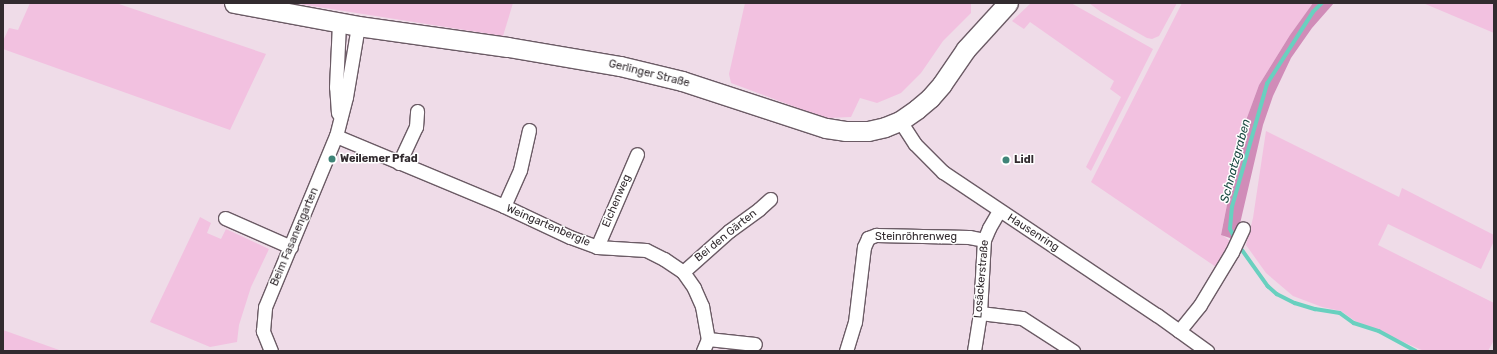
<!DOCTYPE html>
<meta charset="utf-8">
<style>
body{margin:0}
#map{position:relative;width:1497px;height:354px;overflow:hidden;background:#efdce8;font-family:Rubik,sans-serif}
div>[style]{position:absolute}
.green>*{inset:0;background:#f2c1e0}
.forest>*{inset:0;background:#d08cb8}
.stream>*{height:3.5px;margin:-1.75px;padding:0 1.75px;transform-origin:1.75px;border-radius:1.75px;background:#69d0bf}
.roads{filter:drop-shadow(1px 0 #6b5b65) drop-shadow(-1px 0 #6b5b65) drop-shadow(0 1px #6b5b65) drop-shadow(0 -1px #6b5b65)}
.street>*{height:13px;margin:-6.5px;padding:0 6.5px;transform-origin:6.5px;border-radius:6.5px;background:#fff}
.secondary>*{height:19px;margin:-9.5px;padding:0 9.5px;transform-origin:9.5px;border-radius:9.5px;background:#fff}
.dots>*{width:11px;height:11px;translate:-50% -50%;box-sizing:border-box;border:2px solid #fff;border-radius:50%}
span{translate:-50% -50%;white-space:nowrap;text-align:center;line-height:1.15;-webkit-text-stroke:3px #fff;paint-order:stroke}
.street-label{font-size:11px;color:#322b2f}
.poi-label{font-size:11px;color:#322b2f;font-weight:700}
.left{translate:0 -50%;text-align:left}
.water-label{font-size:12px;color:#1a4841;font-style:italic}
.frame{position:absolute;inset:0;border:4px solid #322b2f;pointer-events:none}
</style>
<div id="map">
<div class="green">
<i style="clip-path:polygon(30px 3px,116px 3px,266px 54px,230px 130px,3px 49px,3px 41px,9px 28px,18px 30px)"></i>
<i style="clip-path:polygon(293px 3px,513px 3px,503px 36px)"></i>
<i style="clip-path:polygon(745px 3px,971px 3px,971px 13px,943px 41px,921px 73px,901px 93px,877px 103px,860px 98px,851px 117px,828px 118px,806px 111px,731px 83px,729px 74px)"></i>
<i style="clip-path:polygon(1031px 3px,1071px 3px,1153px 49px,1091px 171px,1086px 167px,1121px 97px,1110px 89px,1114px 81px,1030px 22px,1024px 29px,1012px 21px)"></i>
<i style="clip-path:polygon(1089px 3px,1177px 3px,1159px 36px,1152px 39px,1147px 38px,1101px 12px)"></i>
<i style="clip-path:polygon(1182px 3px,1313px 3px,1290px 35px,1259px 85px,1241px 134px,1221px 234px,1230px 241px,1216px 267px,1091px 182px)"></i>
<i style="clip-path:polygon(1423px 3px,1494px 3px,1494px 33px)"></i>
<i style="clip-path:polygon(1266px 131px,1399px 197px,1402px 188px,1494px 235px,1494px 241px,1481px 269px,1388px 224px,1378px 245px,1494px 303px,1494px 340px,1488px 351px,1424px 351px,1355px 321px,1341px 311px,1322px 307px,1293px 296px,1266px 273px,1246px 245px,1253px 218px)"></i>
<i style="clip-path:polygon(200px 217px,211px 223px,207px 233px,221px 239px,226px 229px,269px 249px,251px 287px,239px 325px,237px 342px,210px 347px,150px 322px)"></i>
<i style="clip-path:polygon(3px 330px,62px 351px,3px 351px)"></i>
</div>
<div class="forest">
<i style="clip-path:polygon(1313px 3px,1334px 3px,1312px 28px,1291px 58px,1273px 96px,1263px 125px,1239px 228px,1233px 239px,1221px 235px,1241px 134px,1259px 85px,1290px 35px)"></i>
</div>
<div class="stream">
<i style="left:1235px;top:239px;width:11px;rotate:-117deg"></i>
<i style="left:1230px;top:229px;width:22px;rotate:-85deg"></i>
<i style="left:1232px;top:207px;width:128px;rotate:-74.1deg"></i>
<i style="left:1267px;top:84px;width:85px;rotate:-57.4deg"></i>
<i style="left:1313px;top:12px;width:13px;rotate:-45deg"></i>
<i style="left:1238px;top:244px;width:52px;rotate:54.5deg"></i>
<i style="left:1268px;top:286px;width:12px;rotate:42deg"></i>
<i style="left:1277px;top:294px;width:20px;rotate:27deg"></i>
<i style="left:1295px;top:303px;width:21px;rotate:17deg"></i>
<i style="left:1315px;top:309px;width:25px;rotate:9deg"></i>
<i style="left:1340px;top:313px;width:17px;rotate:36deg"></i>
<i style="left:1354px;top:323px;width:26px;rotate:18deg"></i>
<i style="left:1379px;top:331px;width:42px;rotate:28.4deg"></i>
</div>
<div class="roads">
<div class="street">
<i style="left:338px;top:113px;width:26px;rotate:-94deg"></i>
<i style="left:336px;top:87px;width:64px;rotate:-87.3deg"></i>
<i style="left:900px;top:121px;width:27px;rotate:57deg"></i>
<i style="left:915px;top:144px;width:40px;rotate:45deg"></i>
<i style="left:943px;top:172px;width:257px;rotate:33.8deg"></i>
<i style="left:1157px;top:315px;width:62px;rotate:35.8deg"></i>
<i style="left:336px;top:136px;width:182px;rotate:22.6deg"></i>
<i style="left:504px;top:206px;width:73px;rotate:25.2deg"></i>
<i style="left:570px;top:237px;width:29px;rotate:20deg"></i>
<i style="left:597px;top:247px;width:49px;rotate:3.5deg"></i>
<i style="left:646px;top:250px;width:20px;rotate:27deg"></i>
<i style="left:664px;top:259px;width:23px;rotate:34deg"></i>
<i style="left:683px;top:272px;width:19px;rotate:55deg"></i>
<i style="left:694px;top:288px;width:20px;rotate:66deg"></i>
<i style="left:702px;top:306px;width:34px;rotate:80deg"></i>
<i style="left:708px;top:339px;width:13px;rotate:113deg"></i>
<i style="left:399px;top:163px;width:40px;rotate:-65deg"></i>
<i style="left:416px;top:127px;width:16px;rotate:-86deg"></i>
<i style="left:504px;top:206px;width:39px;rotate:-66deg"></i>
<i style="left:520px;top:170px;width:41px;rotate:-77.3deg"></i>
<i style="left:225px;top:218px;width:72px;rotate:23.7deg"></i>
<i style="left:597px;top:247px;width:101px;rotate:-66.7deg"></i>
<i style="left:683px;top:272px;width:62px;rotate:-41.7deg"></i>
<i style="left:729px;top:231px;width:37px;rotate:-36deg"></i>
<i style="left:759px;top:209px;width:15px;rotate:-42deg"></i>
<i style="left:980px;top:313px;width:42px;rotate:6.8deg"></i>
<i style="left:1022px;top:318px;width:61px;rotate:32.9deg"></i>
<i style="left:1179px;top:331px;width:33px;rotate:-51deg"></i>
<i style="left:1200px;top:305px;width:62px;rotate:-58.9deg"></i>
<i style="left:1232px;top:252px;width:26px;rotate:-65deg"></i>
<i style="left:708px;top:339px;width:47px;rotate:6.1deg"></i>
<i style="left:271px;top:351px;width:22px;rotate:-112deg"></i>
<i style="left:263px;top:331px;width:24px;rotate:-85deg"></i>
<i style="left:265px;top:307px;width:185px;rotate:-67.5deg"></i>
<i style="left:336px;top:136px;width:40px;rotate:-75.6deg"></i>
<i style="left:346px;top:97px;width:72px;rotate:-80.4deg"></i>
<i style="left:846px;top:351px;width:30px;rotate:-73deg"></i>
<i style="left:855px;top:322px;width:76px;rotate:-83.2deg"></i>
<i style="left:864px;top:247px;width:10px;rotate:-66deg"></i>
<i style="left:868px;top:238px;width:9px;rotate:-21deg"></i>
<i style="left:876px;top:235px;width:93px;rotate:1.2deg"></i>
<i style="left:969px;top:237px;width:15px;rotate:11deg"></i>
<i style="left:974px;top:351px;width:38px;rotate:-81deg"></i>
<i style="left:980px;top:313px;width:73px;rotate:-86.9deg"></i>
<i style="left:984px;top:240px;width:13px;rotate:-67deg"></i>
<i style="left:989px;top:228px;width:20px;rotate:-60deg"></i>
</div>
<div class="secondary">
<i style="left:234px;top:3px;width:126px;rotate:10.5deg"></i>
<i style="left:358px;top:26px;width:151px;rotate:8deg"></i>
<i style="left:508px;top:47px;width:114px;rotate:9.6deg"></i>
<i style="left:620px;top:66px;width:64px;rotate:13.6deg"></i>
<i style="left:682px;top:81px;width:151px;rotate:18.1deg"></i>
<i style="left:826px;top:128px;width:19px;rotate:9deg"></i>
<i style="left:845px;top:131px;width:23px"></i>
<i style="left:868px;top:131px;width:17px;rotate:-13deg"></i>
<i style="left:885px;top:127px;width:16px;rotate:-22deg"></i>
<i style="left:900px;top:121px;width:21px;rotate:-35deg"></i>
<i style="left:917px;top:109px;width:17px;rotate:-40deg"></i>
<i style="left:930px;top:98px;width:18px;rotate:-49deg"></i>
<i style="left:942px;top:84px;width:42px;rotate:-55.6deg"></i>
<i style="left:966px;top:49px;width:62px;rotate:-47.6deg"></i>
</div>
</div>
<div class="dots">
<i style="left:332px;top:159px;background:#3f8478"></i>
<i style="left:1006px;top:160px;background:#3f8478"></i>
</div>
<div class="street-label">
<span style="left:649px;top:74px;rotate:14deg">Gerlinger Straße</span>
<span style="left:617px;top:201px;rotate:-67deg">Eichenweg</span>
<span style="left:548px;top:226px;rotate:23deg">Weingartenbergle</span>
<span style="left:1033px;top:233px;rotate:33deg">Hausenring</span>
<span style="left:726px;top:236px;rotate:-39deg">Bei den Gärten</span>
<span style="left:295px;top:237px;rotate:-67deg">Beim Fasanengarten</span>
<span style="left:916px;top:237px">Steinröhrenweg</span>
<span style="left:982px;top:279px;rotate:-85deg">Losäckerstraße</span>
</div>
<div class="poi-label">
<span class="left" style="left:340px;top:159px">Weilemer Pfad</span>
<span class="left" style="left:1014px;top:160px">Lidl</span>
</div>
<div class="water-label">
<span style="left:1236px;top:161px;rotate:-75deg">Schnatzgraben</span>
</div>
<div class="frame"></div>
</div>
